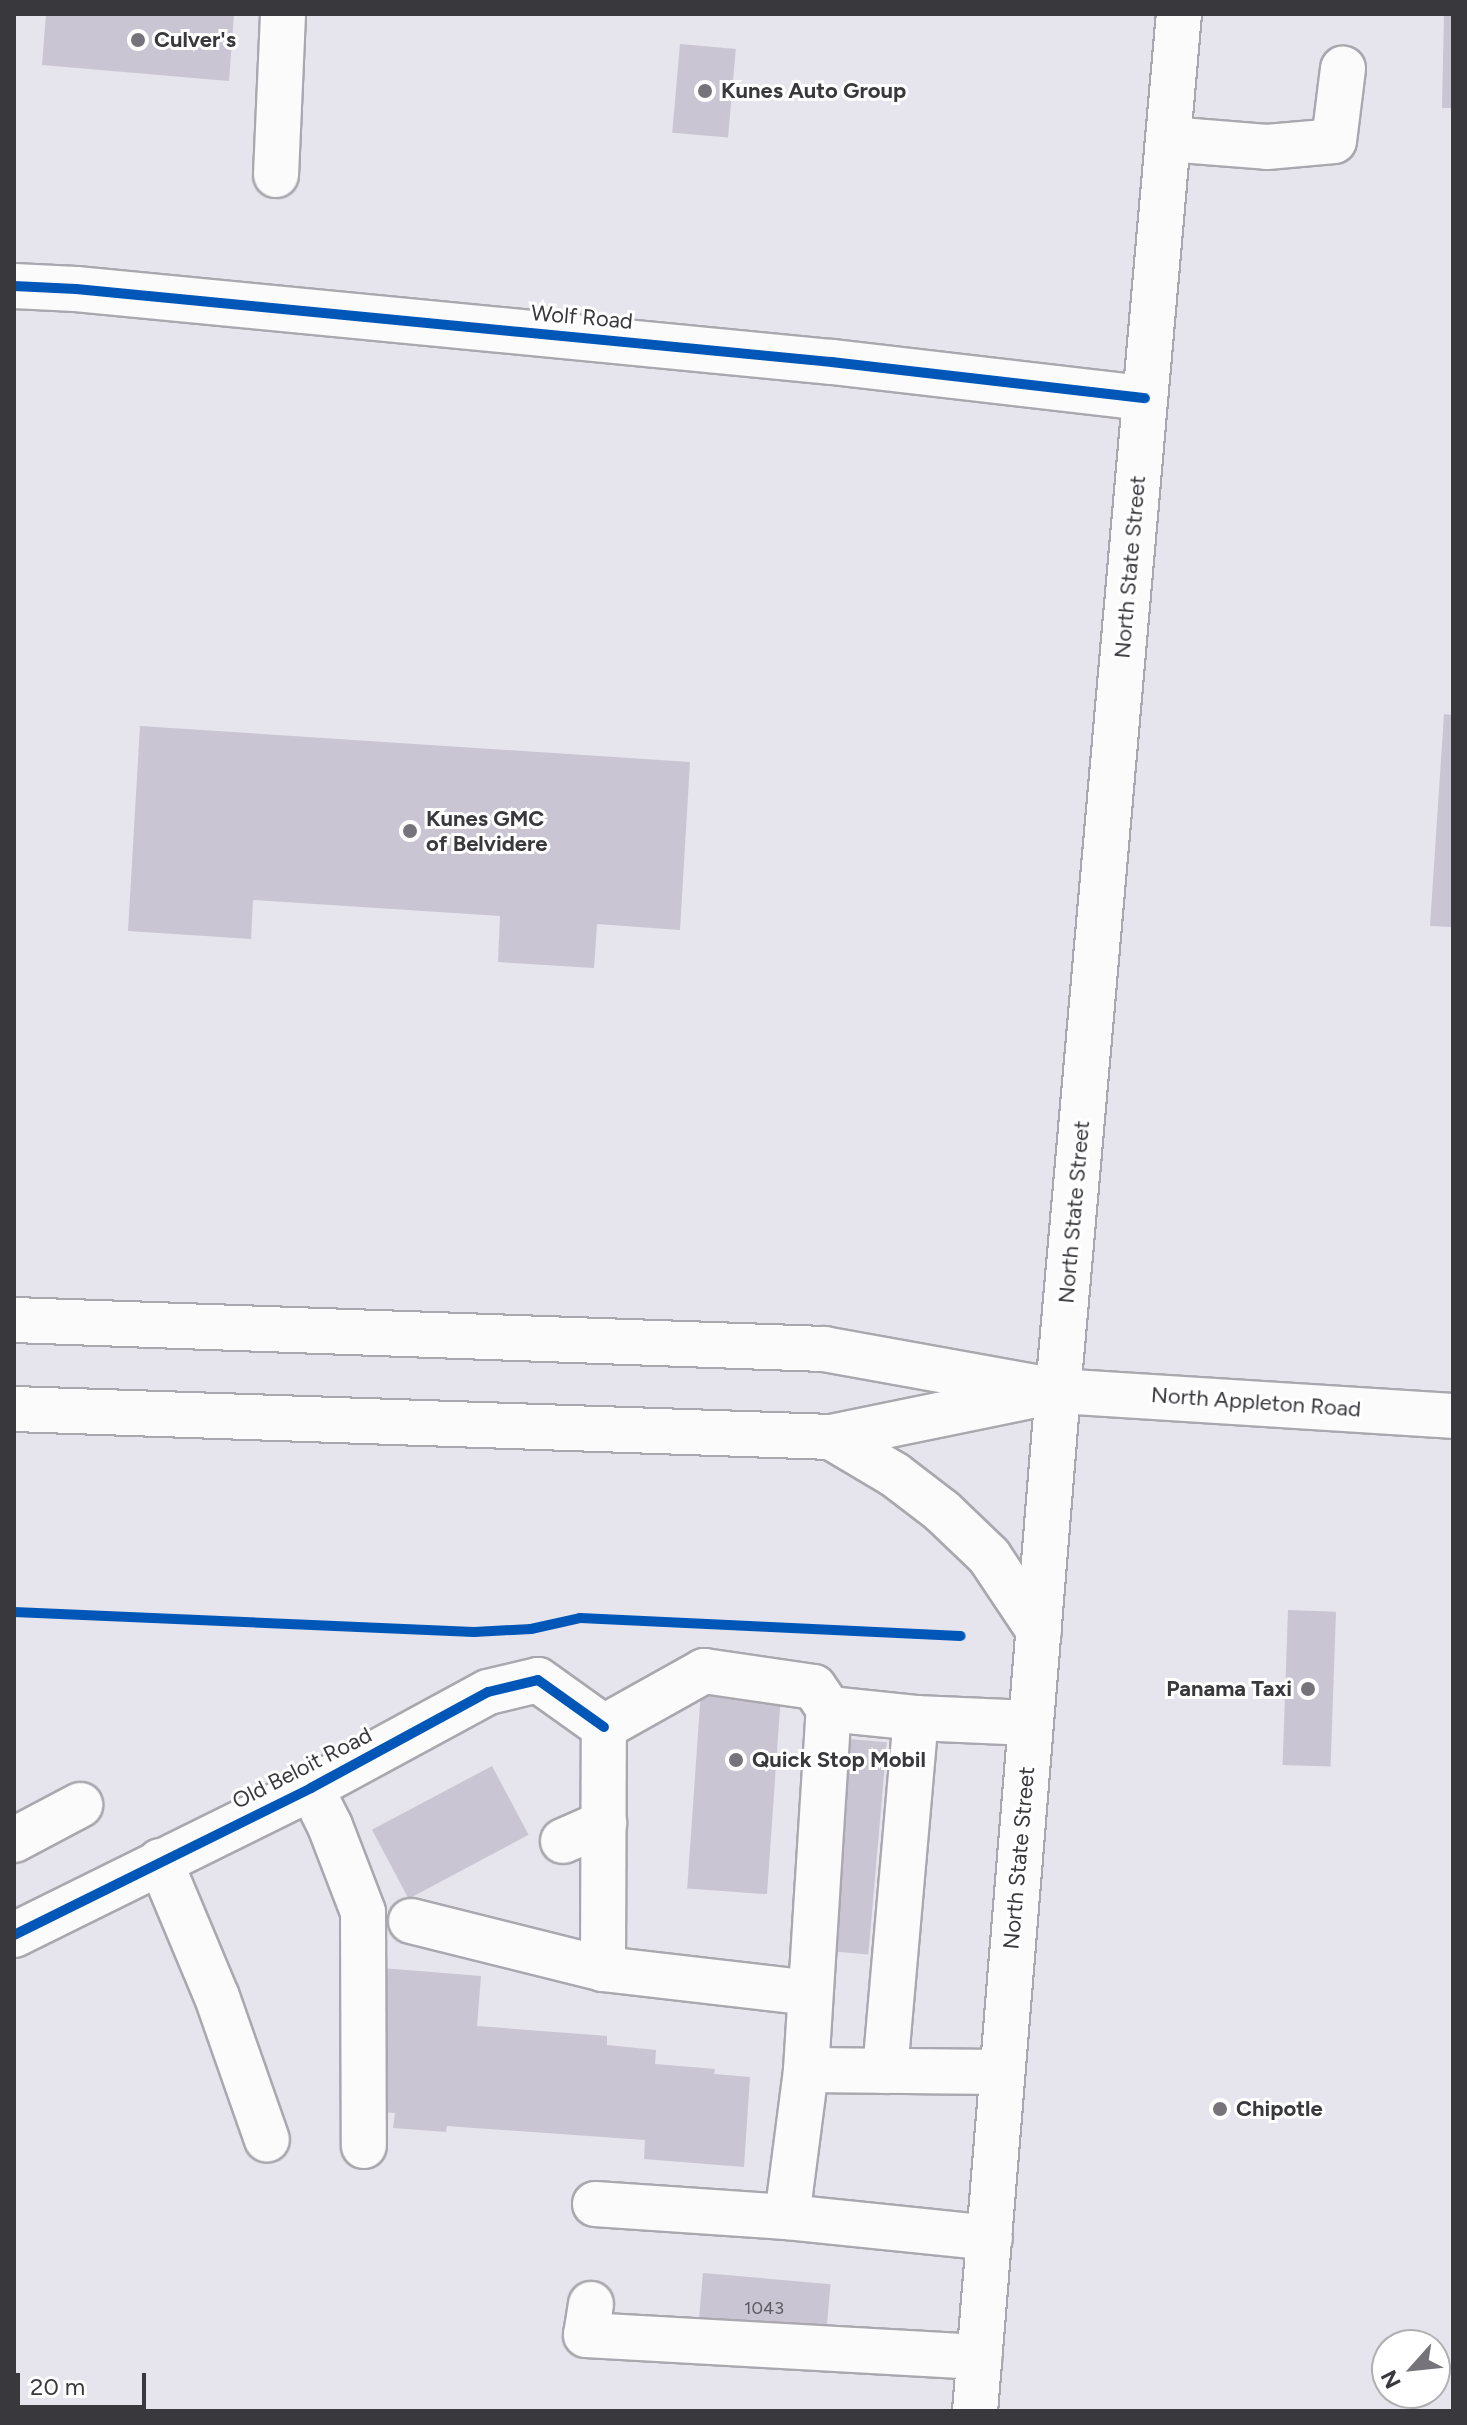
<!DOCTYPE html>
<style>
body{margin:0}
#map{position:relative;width:1467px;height:2425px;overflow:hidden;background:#e6e4ec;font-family:Figtree,sans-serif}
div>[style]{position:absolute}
.building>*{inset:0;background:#c9c5d3;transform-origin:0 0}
.roads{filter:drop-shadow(2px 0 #aaa8ae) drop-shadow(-2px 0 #aaa8ae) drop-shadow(0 2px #aaa8ae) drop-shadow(0 -2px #aaa8ae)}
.minor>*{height:44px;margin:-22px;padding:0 22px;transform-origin:22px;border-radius:22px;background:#fbfbfc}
.major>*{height:44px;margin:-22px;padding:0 22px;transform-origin:22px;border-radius:22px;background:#fbfbfc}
.cycleway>*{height:10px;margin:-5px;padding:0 5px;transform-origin:5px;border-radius:5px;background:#0057b8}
.dots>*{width:22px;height:22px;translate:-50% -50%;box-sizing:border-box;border:4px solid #fff;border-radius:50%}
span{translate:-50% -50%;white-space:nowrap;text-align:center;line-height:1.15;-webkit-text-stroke:6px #fff;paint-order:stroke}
.number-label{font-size:18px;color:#5d5b62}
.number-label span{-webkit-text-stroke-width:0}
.poi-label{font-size:22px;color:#39383d;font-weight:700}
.left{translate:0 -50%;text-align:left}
.right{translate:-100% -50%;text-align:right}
.street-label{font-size:22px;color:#39383d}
.frame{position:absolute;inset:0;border:16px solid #39383d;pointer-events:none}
.north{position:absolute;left:1371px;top:2329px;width:80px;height:80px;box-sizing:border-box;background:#fff;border:2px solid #b0afb1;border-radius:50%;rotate:243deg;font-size:22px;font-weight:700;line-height:32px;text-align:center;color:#39383d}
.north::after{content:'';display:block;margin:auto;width:28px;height:36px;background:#76747a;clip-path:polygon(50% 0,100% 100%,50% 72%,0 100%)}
.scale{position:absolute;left:16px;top:2373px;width:130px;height:36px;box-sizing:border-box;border:4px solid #39383d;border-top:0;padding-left:10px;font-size:24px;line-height:28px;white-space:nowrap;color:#39383d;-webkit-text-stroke:6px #fff;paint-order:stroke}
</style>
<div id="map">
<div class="building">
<i style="clip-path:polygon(46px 14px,234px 14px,229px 81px,42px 65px)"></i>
<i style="clip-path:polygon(1444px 14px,1453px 14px,1453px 108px,1442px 108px)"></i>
<i style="left:680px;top:44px;width:56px;height:89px;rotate:5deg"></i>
<i style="clip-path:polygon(1444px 714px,1453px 715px,1453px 927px,1430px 926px)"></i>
<i style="clip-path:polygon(140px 726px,690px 762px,680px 930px,597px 924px,594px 968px,498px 962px,500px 916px,253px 900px,251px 939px,128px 931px)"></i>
<i style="left:1288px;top:1610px;width:48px;height:155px;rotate:2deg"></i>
<i style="left:701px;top:1691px;width:80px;height:198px;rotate:4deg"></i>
<i style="left:850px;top:1739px;width:37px;height:213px;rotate:5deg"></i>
<i style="left:492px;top:1766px;width:78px;height:136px;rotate:62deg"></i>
<i style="clip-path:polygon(381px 1968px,481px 1976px,477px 2026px,607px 2036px,607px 2045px,656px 2050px,655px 2064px,715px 2069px,714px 2074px,750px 2077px,744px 2167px,644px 2159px,645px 2140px,447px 2126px,446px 2132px,393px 2128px,395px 2113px,370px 2111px)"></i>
<i style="left:703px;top:2273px;width:128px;height:58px;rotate:5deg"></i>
</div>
<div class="roads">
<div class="minor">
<i style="left:1168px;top:139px;width:99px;rotate:4.6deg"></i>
<i style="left:1267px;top:147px;width:67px;rotate:-5.1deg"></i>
<i style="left:1334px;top:141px;width:73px;rotate:-82.9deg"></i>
<i style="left:276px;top:175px;width:161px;rotate:-87.5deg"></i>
<i style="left:14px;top:286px;width:62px;rotate:2.8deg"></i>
<i style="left:76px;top:289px;width:760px;rotate:5.52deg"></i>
<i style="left:832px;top:362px;width:315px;rotate:6.6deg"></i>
<i style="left:604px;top:1727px;width:115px;rotate:-29.2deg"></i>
<i style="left:704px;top:1671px;width:111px;rotate:8.3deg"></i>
<i style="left:814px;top:1687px;width:27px;rotate:56deg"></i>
<i style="left:311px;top:1788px;width:42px;rotate:63.4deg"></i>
<i style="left:330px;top:1826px;width:92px;rotate:69deg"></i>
<i style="left:363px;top:1912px;width:234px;rotate:89.8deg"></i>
<i style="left:14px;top:1840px;width:75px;rotate:-27.9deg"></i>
<i style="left:563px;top:1841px;width:45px;rotate:-23.7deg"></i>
<i style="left:160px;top:1861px;width:147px;rotate:67.3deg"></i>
<i style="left:217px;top:1997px;width:151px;rotate:70.7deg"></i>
<i style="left:411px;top:1921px;width:198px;rotate:14deg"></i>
<i style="left:603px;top:1969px;width:208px;rotate:6.6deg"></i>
<i style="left:14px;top:1935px;width:331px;rotate:-26.3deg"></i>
<i style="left:311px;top:1788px;width:201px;rotate:-28.5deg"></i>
<i style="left:488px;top:1692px;width:51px;rotate:-13.5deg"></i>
<i style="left:538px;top:1680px;width:81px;rotate:35.5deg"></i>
<i style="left:603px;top:1969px;width:242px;rotate:-89.8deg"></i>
<i style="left:806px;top:2070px;width:362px;rotate:-86.4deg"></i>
<i style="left:829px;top:1709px;width:87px;rotate:5.9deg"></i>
<i style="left:916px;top:1718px;width:114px;rotate:2.5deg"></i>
<i style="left:885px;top:2071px;width:354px;rotate:-85deg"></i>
<i style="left:595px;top:2204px;width:192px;rotate:3.9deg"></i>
<i style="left:787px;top:2217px;width:204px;rotate:5.9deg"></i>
<i style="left:787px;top:2217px;width:148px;rotate:-82.6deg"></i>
<i style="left:806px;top:2070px;width:196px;rotate:0.6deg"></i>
<i style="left:591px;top:2304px;width:31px;rotate:99deg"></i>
<i style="left:586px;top:2335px;width:394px;rotate:3.2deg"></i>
</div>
<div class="major">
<i style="left:14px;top:1320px;width:811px;rotate:2.05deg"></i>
<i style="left:824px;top:1349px;width:238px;rotate:10.2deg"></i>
<i style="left:1058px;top:1391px;width:396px;rotate:3.6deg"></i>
<i style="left:14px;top:1409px;width:817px;rotate:1.96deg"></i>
<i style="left:831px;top:1437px;width:209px;rotate:-11.6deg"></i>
<i style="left:831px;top:1437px;width:74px;rotate:30.7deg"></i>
<i style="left:895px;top:1475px;width:59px;rotate:37.5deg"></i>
<i style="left:942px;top:1511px;width:65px;rotate:43.8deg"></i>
<i style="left:989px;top:1556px;width:90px;rotate:56.3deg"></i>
<i style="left:975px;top:2411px;width:1023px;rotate:-85.35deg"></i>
<i style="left:1058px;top:1391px;width:1382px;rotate:-84.98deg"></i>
</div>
</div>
<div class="cycleway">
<i style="left:14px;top:286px;width:62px;rotate:2.8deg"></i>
<i style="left:76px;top:289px;width:760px;rotate:5.52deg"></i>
<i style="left:832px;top:362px;width:315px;rotate:6.6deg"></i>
<i style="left:14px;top:1612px;width:460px;rotate:2.5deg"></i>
<i style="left:474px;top:1632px;width:57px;rotate:-3deg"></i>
<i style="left:531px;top:1629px;width:50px;rotate:-12.7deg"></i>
<i style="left:580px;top:1618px;width:381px;rotate:2.7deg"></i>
<i style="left:14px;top:1935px;width:331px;rotate:-26.3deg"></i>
<i style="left:311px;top:1788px;width:201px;rotate:-28.5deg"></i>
<i style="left:488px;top:1692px;width:51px;rotate:-13.5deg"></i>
<i style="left:538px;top:1680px;width:81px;rotate:35.5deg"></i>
</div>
<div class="dots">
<i style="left:138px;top:40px;background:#76747a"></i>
<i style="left:705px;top:91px;background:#76747a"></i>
<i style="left:410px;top:831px;background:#76747a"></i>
<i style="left:1308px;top:1689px;background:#76747a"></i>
<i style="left:736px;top:1760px;background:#76747a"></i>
<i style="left:1220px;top:2109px;background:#76747a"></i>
</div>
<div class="number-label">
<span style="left:764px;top:2308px">1043</span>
</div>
<div class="poi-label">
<span class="left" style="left:154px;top:40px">Culver's</span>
<span class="left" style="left:721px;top:91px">Kunes Auto Group</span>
<span class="left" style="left:426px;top:831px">Kunes GMC<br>of Belvidere</span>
<span class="right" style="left:1292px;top:1689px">Panama Taxi</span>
<span class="left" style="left:752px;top:1760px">Quick Stop Mobil</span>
<span class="left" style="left:1236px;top:2109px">Chipotle</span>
</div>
<div class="street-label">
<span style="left:582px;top:317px;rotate:5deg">Wolf Road</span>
<span style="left:1130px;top:567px;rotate:-85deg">North State Street</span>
<span style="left:1074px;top:1212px;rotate:-85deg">North State Street</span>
<span style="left:1256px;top:1402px;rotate:4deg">North Appleton Road</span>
<span style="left:302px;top:1768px;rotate:-27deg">Old Beloit Road</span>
<span style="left:1019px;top:1858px;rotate:-85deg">North State Street</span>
</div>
<div class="frame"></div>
<div class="north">N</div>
<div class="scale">20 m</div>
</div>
